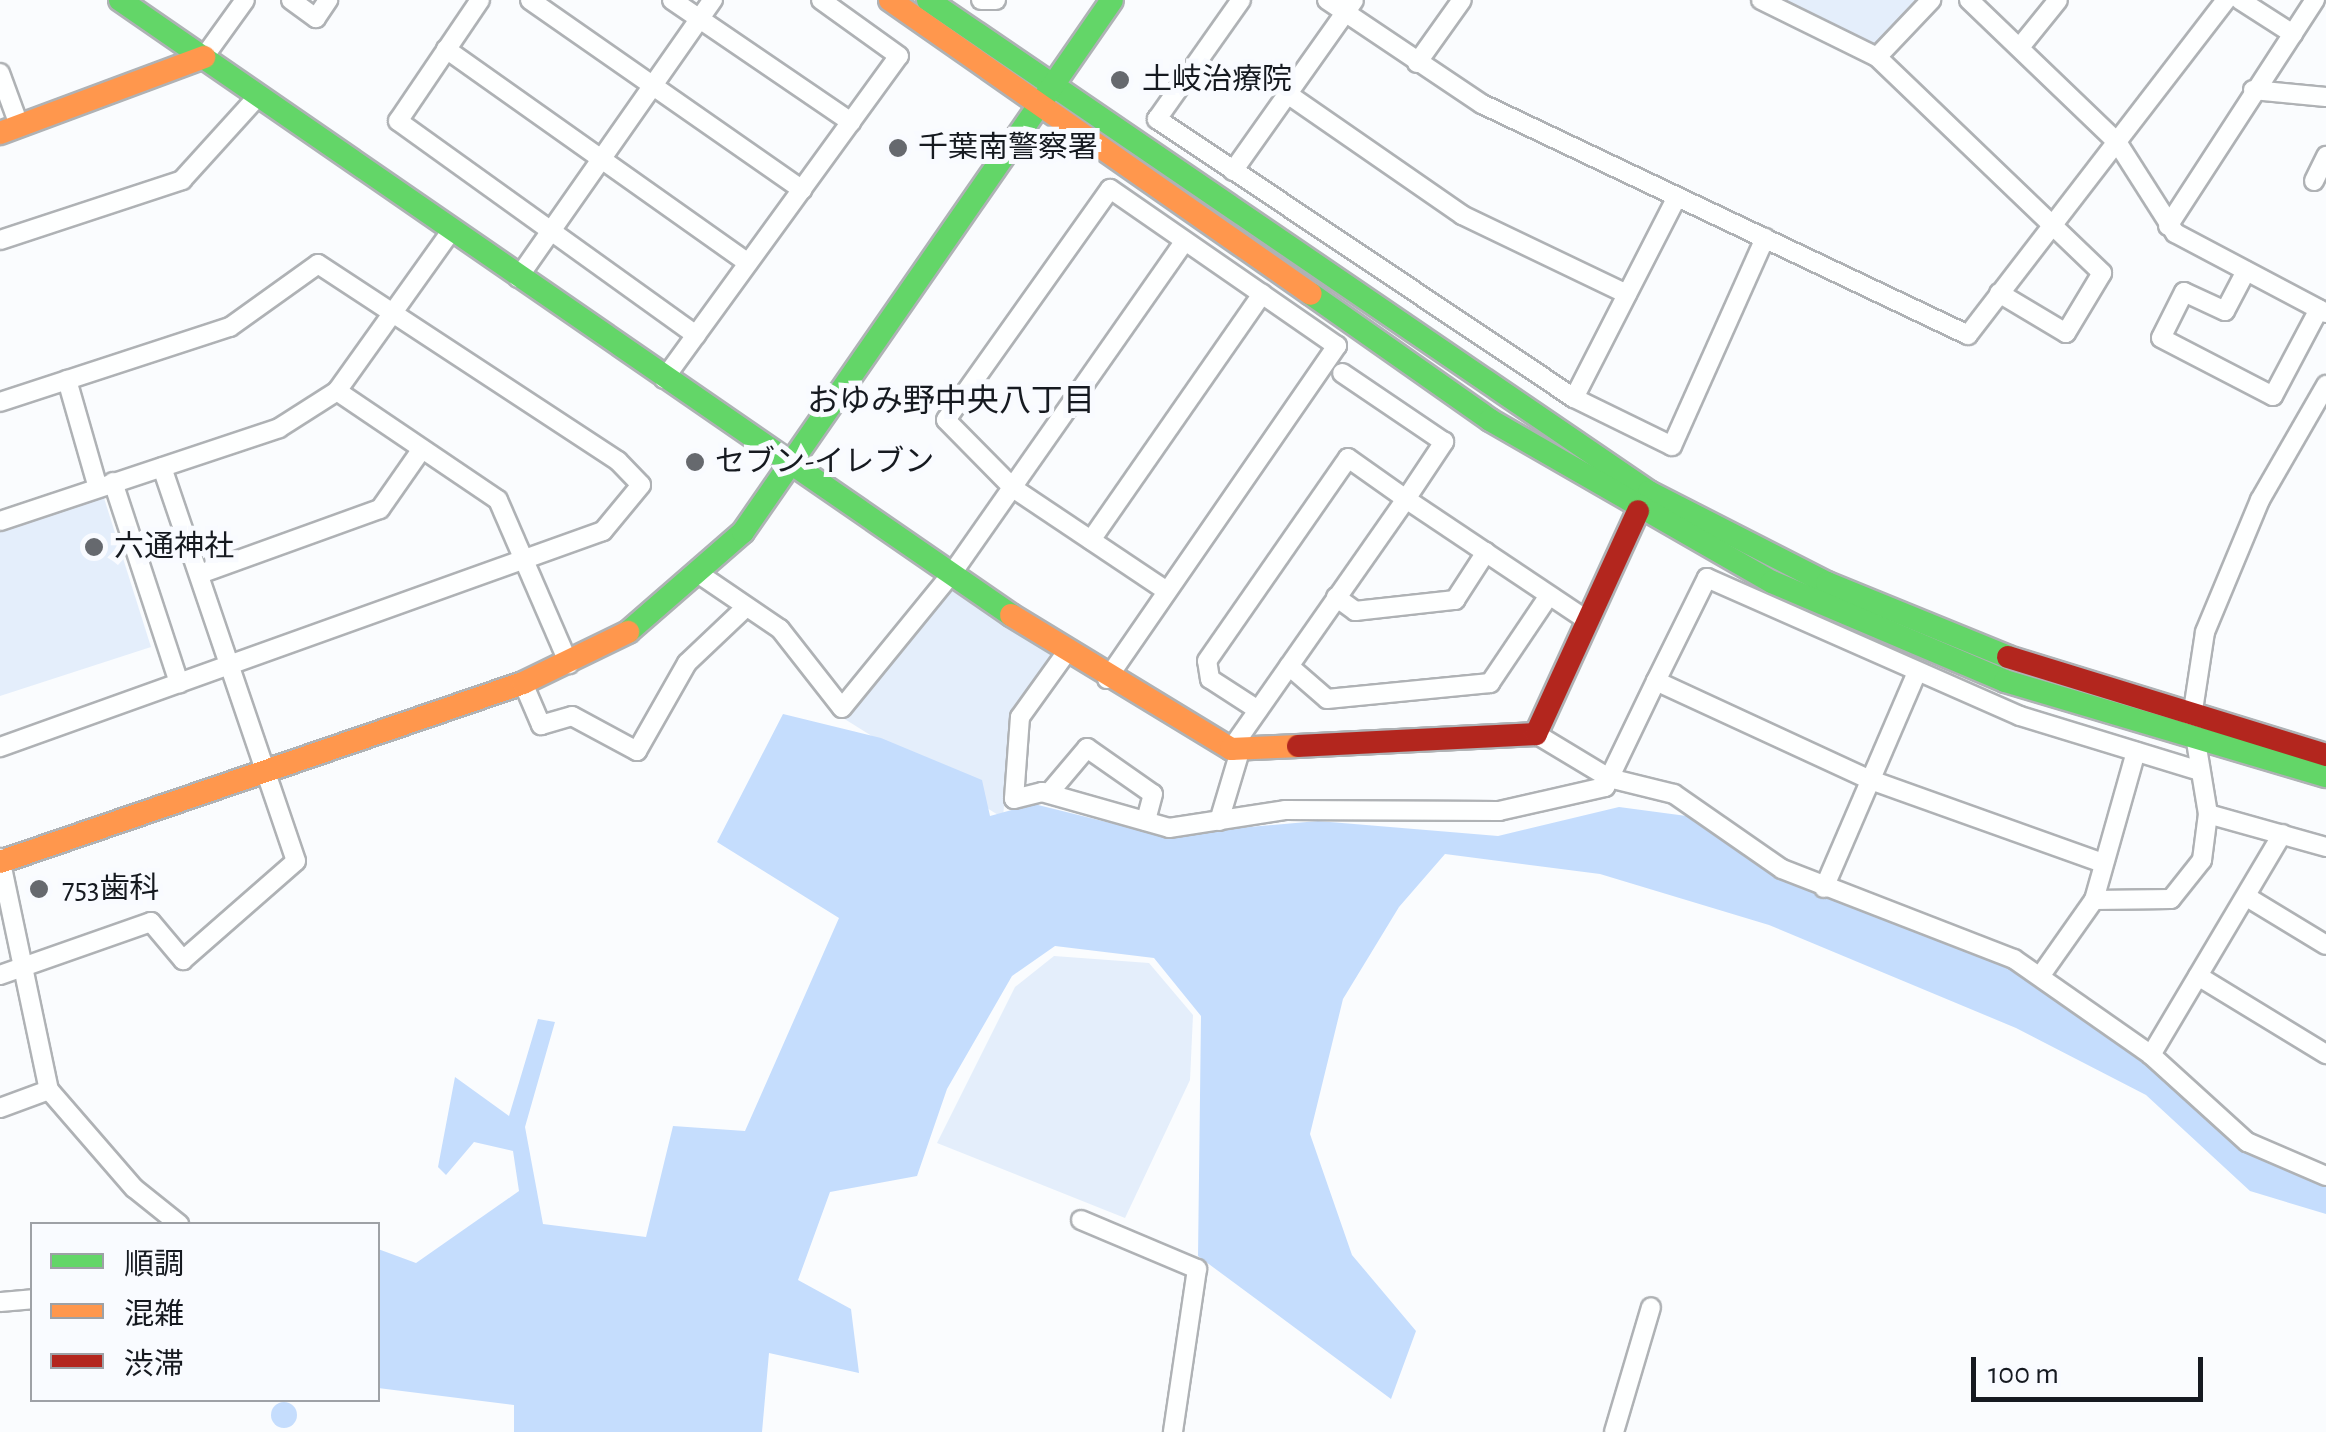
<!DOCTYPE html>
<meta charset="utf-8">
<style>
body{margin:0}
#map{position:relative;width:2326px;height:1432px;overflow:hidden;background:#fafcfe;font-family:"Alegreya Sans","Noto Sans JP",sans-serif}
div>[style]{position:absolute}
.green>*{inset:0;background:#e4eefb}
.forest>*{inset:0;background:#c5ddfd}
.round{border-radius:50%}
.roads{filter:drop-shadow(2px 0 #afb2b5) drop-shadow(-2px 0 #afb2b5) drop-shadow(0 2px #afb2b5) drop-shadow(0 -2px #afb2b5)}
.street>*{height:18px;margin:-9px;padding:0 9px;transform-origin:9px;border-radius:9px;background:#feffff}
.fast>*{height:22px;margin:-11px;padding:0 11px;transform-origin:11px;border-radius:11px;background:#63d668}
.slow>*{height:22px;margin:-11px;padding:0 11px;transform-origin:11px;border-radius:11px;background:#ff974d}
.jam>*{height:22px;margin:-11px;padding:0 11px;transform-origin:11px;border-radius:11px;background:#b3261e}
.dots>*{width:28px;height:28px;translate:-50% -50%;box-sizing:border-box;border:5px solid #f9fbff;border-radius:50%}
span{translate:-50% -50%;white-space:nowrap;text-align:center;line-height:1.15;-webkit-text-stroke:10px #f9fbff;paint-order:stroke}
.poi-label{font-size:30px;color:#161a20}
.left{translate:0 -50%;text-align:left}
.neighbourhood-label{font-size:32px;color:#161a20}
.legend{position:absolute;left:30px;top:1222px;width:350px;height:180px;box-sizing:border-box;background:#f9fbff;border:2px solid #9ea1a6;margin:0;padding:12px 18px;list-style:none;font-size:30px;color:#161a20}
.legend li{display:flex;align-items:center;gap:20px;height:50px}
.legend b{width:50px;border:2px solid #9ea1a6}
.scale{position:absolute;left:1971px;top:1357px;width:232px;height:45px;box-sizing:border-box;border:5px solid #161a20;border-top:0;padding-left:12px;font-size:30px;line-height:35px;white-space:nowrap;color:#161a20;-webkit-text-stroke:8px #f9fbff;paint-order:stroke}
</style>
<div id="map">
<div class="green">
<i style="clip-path:polygon(1774px 0,1920px 0,1874px 51px)"></i>
<i style="clip-path:polygon(104px 498px,151px 647px,0 696px,0 532px)"></i>
<i style="clip-path:polygon(950px 586px,1055px 658px,1011px 720px,1003px 818px,843px 718px)"></i>
<i style="clip-path:polygon(1054px 956px,1149px 963px,1193px 1015px,1190px 1080px,1125px 1218px,937px 1143px,1015px 987px)"></i>
</div>
<div class="forest">
<i style="clip-path:polygon(783px 714px,881px 738px,982px 780px,990px 816px,1034px 804px,1159px 835px,1318px 821px,1498px 836px,1619px 807px,1709px 819px,1771px 869px,2071px 995px,2189px 1090px,2326px 1180px,2326px 1214px,2250px 1191px,2146px 1095px,2016px 1028px,1769px 925px,1600px 874px,1445px 854px,1399px 907px,1343px 999px,1310px 1134px,1352px 1255px,1416px 1331px,1391px 1399px,1198px 1256px,1201px 1016px,1154px 958px,1055px 946px,1012px 976px,947px 1089px,917px 1176px,830px 1192px,798px 1280px,851px 1309px,859px 1373px,769px 1353px,762px 1432px,514px 1432px,514px 1405px,378px 1388px,378px 1249px,416px 1263px,519px 1191px,513px 1151px,474px 1142px,446px 1175px,438px 1167px,455px 1077px,509px 1116px,538px 1019px,555px 1022px,525px 1127px,543px 1224px,646px 1237px,673px 1126px,745px 1131px,839px 918px,717px 842px)"></i>
<i class="round" style="left:271px;top:1402px;width:26px;height:26px"></i>
</div>
<div class="roads">
<div class="street">
<i style="left:291px;top:0;width:31px;rotate:36deg"></i>
<i style="left:316px;top:18px;width:22px;rotate:-56deg"></i>
<i style="left:480px;top:0;width:146px;rotate:124.1deg"></i>
<i style="left:398px;top:121px;width:367px;rotate:35.7deg"></i>
<i style="left:530px;top:0;width:332px;rotate:34.9deg"></i>
<i style="left:672px;top:0;width:217px;rotate:34.3deg"></i>
<i style="left:981px;top:0;width:15px"></i>
<i style="left:1241px;top:0;width:146px;rotate:125.2deg"></i>
<i style="left:1157px;top:119px;width:502px;rotate:33.79deg"></i>
<i style="left:1574px;top:398px;width:109px;rotate:26.1deg"></i>
<i style="left:1672px;top:446px;width:228px;rotate:-65.9deg"></i>
<i style="left:1327px;top:0;width:187px;rotate:33.9deg"></i>
<i style="left:1482px;top:104px;width:538px;rotate:25.42deg"></i>
<i style="left:1968px;top:335px;width:423px;rotate:-52.4deg"></i>
<i style="left:1761px;top:0;width:129px;rotate:26.2deg"></i>
<i style="left:1877px;top:57px;width:312px;rotate:43.8deg"></i>
<i style="left:2102px;top:273px;width:70px;rotate:121deg"></i>
<i style="left:2066px;top:333px;width:78px;rotate:-149.2deg"></i>
<i style="left:1969px;top:0;width:205px;rotate:43.8deg"></i>
<i style="left:2117px;top:142px;width:108px;rotate:57.5deg"></i>
<i style="left:2175px;top:233px;width:171px;rotate:27.9deg"></i>
<i style="left:2240px;top:0;width:63px;rotate:32.7deg"></i>
<i style="left:2020px;top:47px;width:60px;rotate:-51deg"></i>
<i style="left:446px;top:49px;width:370px;rotate:35.3deg"></i>
<i style="left:204px;top:57px;width:70px;rotate:-54.3deg"></i>
<i style="left:1877px;top:57px;width:79px;rotate:-46.5deg"></i>
<i style="left:1417px;top:63px;width:77px;rotate:-54.5deg"></i>
<i style="left:0;top:73px;width:55px;rotate:69.9deg"></i>
<i style="left:2253px;top:90px;width:73px;rotate:5.5deg"></i>
<i style="left:1289px;top:95px;width:211px;rotate:34.7deg"></i>
<i style="left:1462px;top:215px;width:183px;rotate:25.6deg"></i>
<i style="left:1233px;top:171px;width:209px;rotate:-54.7deg"></i>
<i style="left:2314px;top:181px;width:28px;rotate:-64deg"></i>
<i style="left:2168px;top:226px;width:270px;rotate:-57deg"></i>
<i style="left:0;top:240px;width:192px;rotate:-18.2deg"></i>
<i style="left:182px;top:180px;width:115px;rotate:-47.8deg"></i>
<i style="left:2246px;top:271px;width:45px;rotate:117.7deg"></i>
<i style="left:2225px;top:311px;width:45px;rotate:-155.1deg"></i>
<i style="left:2184px;top:292px;width:51px;rotate:116.6deg"></i>
<i style="left:2161px;top:338px;width:126px;rotate:27.4deg"></i>
<i style="left:2273px;top:396px;width:98px;rotate:-62.1deg"></i>
<i style="left:518px;top:278px;width:340px;rotate:-55deg"></i>
<i style="left:664px;top:379px;width:399px;rotate:-54deg"></i>
<i style="left:899px;top:56px;width:96px;rotate:-144.3deg"></i>
<i style="left:67px;top:380px;width:112px;rotate:74deg"></i>
<i style="left:337px;top:391px;width:194px;rotate:34.1deg"></i>
<i style="left:498px;top:500px;width:179px;rotate:66.6deg"></i>
<i style="left:1574px;top:398px;width:226px;rotate:-62.9deg"></i>
<i style="left:0;top:402px;width:242px;rotate:-18.1deg"></i>
<i style="left:230px;top:327px;width:108px;rotate:-35.6deg"></i>
<i style="left:318px;top:264px;width:359px;rotate:33.3deg"></i>
<i style="left:618px;top:461px;width:33px;rotate:46deg"></i>
<i style="left:641px;top:485px;width:60px;rotate:129.6deg"></i>
<i style="left:603px;top:531px;width:641px;rotate:160.29deg"></i>
<i style="left:113px;top:482px;width:212px;rotate:71.8deg"></i>
<i style="left:0;top:521px;width:294px;rotate:-18.4deg"></i>
<i style="left:279px;top:428px;width:69px;rotate:-32.5deg"></i>
<i style="left:337px;top:391px;width:196px;rotate:-54.5deg"></i>
<i style="left:1091px;top:540px;width:300px;rotate:-55.2deg"></i>
<i style="left:200px;top:574px;width:191px;rotate:-19.9deg"></i>
<i style="left:380px;top:509px;width:68px;rotate:-55.1deg"></i>
<i style="left:702px;top:576px;width:94px;rotate:34.2deg"></i>
<i style="left:780px;top:629px;width:100px;rotate:51.9deg"></i>
<i style="left:842px;top:708px;width:176px;rotate:-50.8deg"></i>
<i style="left:953px;top:572px;width:403px;rotate:-55deg"></i>
<i style="left:1336px;top:597px;width:24px;rotate:36deg"></i>
<i style="left:1355px;top:611px;width:101px;rotate:-6.3deg"></i>
<i style="left:1455px;top:600px;width:57px;rotate:-57.1deg"></i>
<i style="left:1066px;top:653px;width:79px;rotate:125.7deg"></i>
<i style="left:1020px;top:717px;width:82px;rotate:94.2deg"></i>
<i style="left:1014px;top:799px;width:29px;rotate:-14deg"></i>
<i style="left:1042px;top:792px;width:132px;rotate:15.8deg"></i>
<i style="left:1169px;top:828px;width:117px;rotate:-8.8deg"></i>
<i style="left:1285px;top:810px;width:214px;rotate:0.3deg"></i>
<i style="left:1499px;top:811px;width:109px;rotate:-12.8deg"></i>
<i style="left:1605px;top:787px;width:118px;rotate:-64.3deg"></i>
<i style="left:1656px;top:681px;width:234px;rotate:24.8deg"></i>
<i style="left:1868px;top:779px;width:250px;rotate:19.7deg"></i>
<i style="left:1289px;top:666px;width:50px;rotate:41deg"></i>
<i style="left:1327px;top:699px;width:164px;rotate:-5.6deg"></i>
<i style="left:1490px;top:683px;width:104px;rotate:-56deg"></i>
<i style="left:1107px;top:679px;width:405px;rotate:-55.4deg"></i>
<i style="left:1337px;top:346px;width:276px;rotate:-145.3deg"></i>
<i style="left:1110px;top:189px;width:283px;rotate:125.4deg"></i>
<i style="left:946px;top:420px;width:95px;rotate:45.4deg"></i>
<i style="left:1013px;top:488px;width:185px;rotate:33.8deg"></i>
<i style="left:1656px;top:681px;width:115px;rotate:-63.7deg"></i>
<i style="left:1707px;top:578px;width:342px;rotate:23.8deg"></i>
<i style="left:2020px;top:716px;width:188px;rotate:17deg"></i>
<i style="left:523px;top:683px;width:46px;rotate:66.8deg"></i>
<i style="left:541px;top:725px;width:32px;rotate:-16deg"></i>
<i style="left:572px;top:716px;width:74px;rotate:28.3deg"></i>
<i style="left:637px;top:751px;width:101px;rotate:-60.4deg"></i>
<i style="left:687px;top:663px;width:80px;rotate:-43.5deg"></i>
<i style="left:1258px;top:710px;width:57px;rotate:-147.1deg"></i>
<i style="left:1210px;top:679px;width:18px;rotate:-99deg"></i>
<i style="left:1207px;top:661px;width:247px;rotate:-55.2deg"></i>
<i style="left:1348px;top:458px;width:71px;rotate:35.3deg"></i>
<i style="left:1406px;top:499px;width:69px;rotate:-56.3deg"></i>
<i style="left:1444px;top:442px;width:123px;rotate:-145.9deg"></i>
<i style="left:1536px;top:734px;width:85px;rotate:31.1deg"></i>
<i style="left:1609px;top:778px;width:67px;rotate:13.8deg"></i>
<i style="left:1674px;top:794px;width:131px;rotate:34.8deg"></i>
<i style="left:1782px;top:869px;width:249px;rotate:21.2deg"></i>
<i style="left:2014px;top:959px;width:167px;rotate:35deg"></i>
<i style="left:2151px;top:1055px;width:130px;rotate:42.2deg"></i>
<i style="left:2247px;top:1142px;width:86px;rotate:23.3deg"></i>
<i style="left:1231px;top:749px;width:305px;rotate:-55deg"></i>
<i style="left:1406px;top:499px;width:216px;rotate:33.8deg"></i>
<i style="left:1049px;top:793px;width:59px;rotate:-49.8deg"></i>
<i style="left:1087px;top:748px;width:80px;rotate:34.9deg"></i>
<i style="left:1153px;top:794px;width:28px;rotate:105deg"></i>
<i style="left:2208px;top:814px;width:123px;rotate:15.6deg"></i>
<i style="left:1219px;top:821px;width:73px;rotate:-73.3deg"></i>
<i style="left:0;top:858px;width:237px;rotate:78.1deg"></i>
<i style="left:49px;top:1090px;width:130px;rotate:49.1deg"></i>
<i style="left:134px;top:1188px;width:58px;rotate:38.7deg"></i>
<i style="left:1824px;top:888px;width:233px;rotate:-66.7deg"></i>
<i style="left:2247px;top:897px;width:92px;rotate:31.3deg"></i>
<i style="left:2094px;top:900px;width:77px;rotate:-0.7deg"></i>
<i style="left:2171px;top:899px;width:50px;rotate:-51.5deg"></i>
<i style="left:2202px;top:860px;width:46px;rotate:-82.6deg"></i>
<i style="left:2208px;top:814px;width:98px;rotate:-99.4deg"></i>
<i style="left:2192px;top:717px;width:86px;rotate:-81.3deg"></i>
<i style="left:2205px;top:632px;width:143px;rotate:-67.4deg"></i>
<i style="left:2260px;top:500px;width:133px;rotate:-60.1deg"></i>
<i style="left:0;top:975px;width:160px;rotate:-19.3deg"></i>
<i style="left:151px;top:922px;width:50px;rotate:49.9deg"></i>
<i style="left:183px;top:960px;width:150px;rotate:-41.2deg"></i>
<i style="left:296px;top:861px;width:416px;rotate:-108.8deg"></i>
<i style="left:2041px;top:975px;width:92px;rotate:-54.8deg"></i>
<i style="left:2094px;top:900px;width:154px;rotate:-74.2deg"></i>
<i style="left:2198px;top:976px;width:150px;rotate:31.4deg"></i>
<i style="left:2151px;top:1055px;width:257px;rotate:-59.3deg"></i>
<i style="left:0;top:1108px;width:52px;rotate:-20.2deg"></i>
<i style="left:1081px;top:1220px;width:126px;rotate:22.9deg"></i>
<i style="left:1197px;top:1269px;width:165px;rotate:98.4deg"></i>
<i style="left:0;top:1302px;width:32px;rotate:-5deg"></i>
<i style="left:1614px;top:1432px;width:130px;rotate:-73.5deg"></i>
</div>
<div class="fast">
<i style="left:120px;top:0;width:1083px;rotate:34.61deg"></i>
<i style="left:928px;top:0;width:873px;rotate:34.31deg"></i>
<i style="left:1649px;top:492px;width:200px;rotate:27.1deg"></i>
<i style="left:1827px;top:583px;width:196px;rotate:22.2deg"></i>
<i style="left:1311px;top:294px;width:219px;rotate:35.1deg"></i>
<i style="left:1490px;top:420px;width:325px;rotate:29.9deg"></i>
<i style="left:1772px;top:582px;width:253px;rotate:23deg"></i>
<i style="left:2005px;top:681px;width:335px;rotate:16.5deg"></i>
<i style="left:628px;top:632px;width:152px;rotate:-41deg"></i>
<i style="left:743px;top:532px;width:647px;rotate:-55.25deg"></i>
</div>
<div class="slow">
<i style="left:890px;top:0;width:513px;rotate:34.93deg"></i>
<i style="left:0;top:133px;width:218px;rotate:-20.4deg"></i>
<i style="left:1011px;top:615px;width:258px;rotate:31.3deg"></i>
<i style="left:1231px;top:749px;width:67px;rotate:-2.6deg"></i>
<i style="left:0;top:862px;width:553px;rotate:-18.89deg"></i>
<i style="left:523px;top:683px;width:117px;rotate:-25.9deg"></i>
</div>
<div class="jam">
<i style="left:2008px;top:657px;width:333px;rotate:17.1deg"></i>
<i style="left:1298px;top:746px;width:238px;rotate:-2.9deg"></i>
<i style="left:1536px;top:734px;width:245px;rotate:-65.4deg"></i>
</div>
</div>
<div class="dots">
<i style="left:1120px;top:80px;background:#66696e"></i>
<i style="left:898px;top:148px;background:#66696e"></i>
<i style="left:695px;top:462px;background:#66696e"></i>
<i style="left:94px;top:547px;background:#66696e"></i>
<i style="left:39px;top:889px;background:#66696e"></i>
</div>
<div class="poi-label">
<span class="left" style="left:1142px;top:80px">土岐治療院</span>
<span class="left" style="left:918px;top:148px">千葉南警察署</span>
<span class="left" style="left:715px;top:462px">セブン-イレブン</span>
<span class="left" style="left:114px;top:547px">六通神社</span>
<span class="left" style="left:62px;top:889px">753歯科</span>
</div>
<div class="neighbourhood-label">
<span style="left:951px;top:401px">おゆみ野中央八丁目</span>
</div>
<ul class="legend">
<li><b style="height:12px;background:#63d668"></b>順調</li>
<li><b style="height:12px;background:#ff974d"></b>混雑</li>
<li><b style="height:12px;background:#b3261e"></b>渋滞</li>
</ul>
<div class="scale">100 m</div>
</div>
